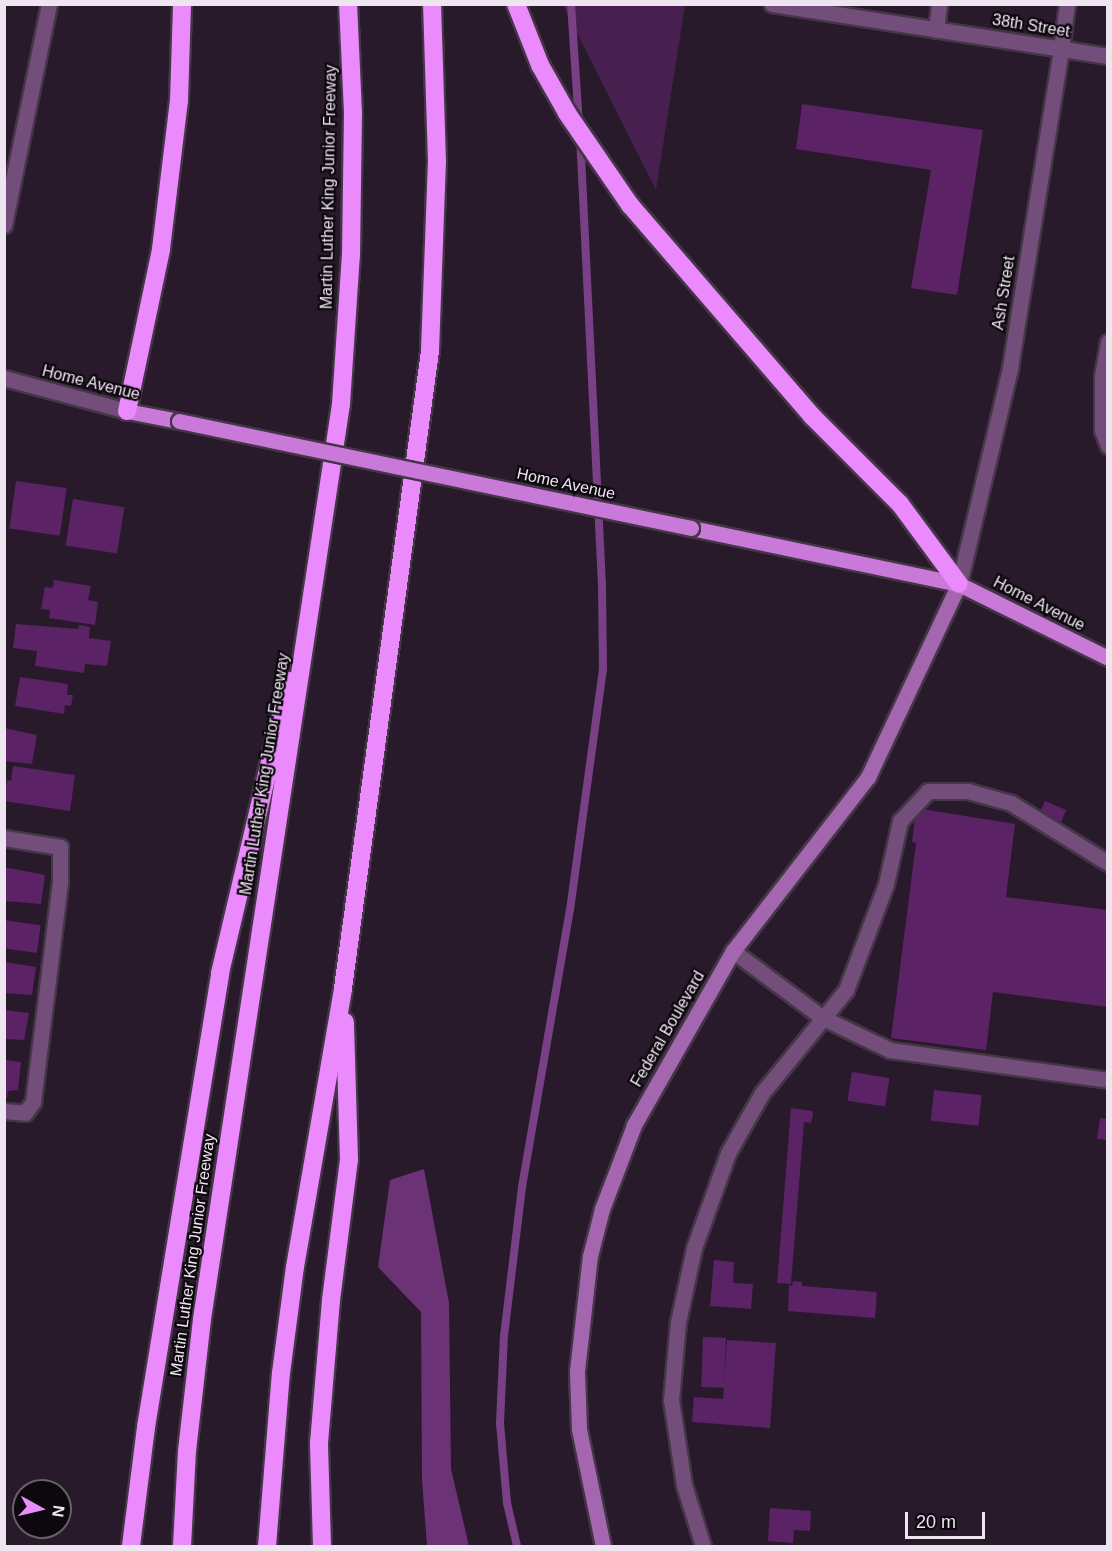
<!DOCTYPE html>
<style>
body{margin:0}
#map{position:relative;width:1112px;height:1551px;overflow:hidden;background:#281a2b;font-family:Helvetica,sans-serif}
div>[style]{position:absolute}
.green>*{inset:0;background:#47204f}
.forest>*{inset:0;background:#6c3276}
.stream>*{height:8px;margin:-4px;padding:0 4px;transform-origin:4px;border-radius:4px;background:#7a4085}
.building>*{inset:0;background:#5b2266;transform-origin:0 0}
.roads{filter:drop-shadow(2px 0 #443647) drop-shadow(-2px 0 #443647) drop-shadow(0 2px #443647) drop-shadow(0 -2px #443647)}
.service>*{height:15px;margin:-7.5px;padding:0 7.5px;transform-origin:7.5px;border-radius:7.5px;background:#744e7b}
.minor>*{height:15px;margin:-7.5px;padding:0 7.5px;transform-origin:7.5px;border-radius:7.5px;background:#744e7b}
.tertiary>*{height:15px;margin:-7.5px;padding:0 7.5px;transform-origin:7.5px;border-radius:7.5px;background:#744e7b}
.secondary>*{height:15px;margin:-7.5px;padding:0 7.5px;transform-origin:7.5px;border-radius:7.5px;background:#a467af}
.primary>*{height:15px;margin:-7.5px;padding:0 7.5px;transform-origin:7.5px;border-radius:7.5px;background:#c979d8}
.motorway>*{height:18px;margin:-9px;padding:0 9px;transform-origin:9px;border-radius:9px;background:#ea8afd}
.bridges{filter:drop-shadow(2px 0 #443647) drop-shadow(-2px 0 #443647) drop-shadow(0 2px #443647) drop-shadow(0 -2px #443647)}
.primary-bridge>*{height:15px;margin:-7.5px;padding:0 7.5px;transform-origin:7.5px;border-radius:7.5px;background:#c979d8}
span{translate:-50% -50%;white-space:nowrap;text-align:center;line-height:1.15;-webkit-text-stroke:4.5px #0d070e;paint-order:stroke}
.street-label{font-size:16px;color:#efe5f1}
.frame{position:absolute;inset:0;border:6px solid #efe5f1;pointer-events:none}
.north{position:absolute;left:12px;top:1479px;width:60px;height:60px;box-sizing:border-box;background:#0d070e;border:2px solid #676069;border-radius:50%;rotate:98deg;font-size:16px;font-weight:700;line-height:24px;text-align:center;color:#efe5f1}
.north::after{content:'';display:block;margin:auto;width:21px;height:27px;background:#ea8dfc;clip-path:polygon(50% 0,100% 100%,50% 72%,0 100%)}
.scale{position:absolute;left:905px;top:1512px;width:80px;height:27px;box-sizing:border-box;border:3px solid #efe5f1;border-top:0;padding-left:8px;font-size:18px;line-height:21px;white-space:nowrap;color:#efe5f1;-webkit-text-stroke:4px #0d070e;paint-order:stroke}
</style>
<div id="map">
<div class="green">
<i style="clip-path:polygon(563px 5px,685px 5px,656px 190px)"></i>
</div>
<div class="forest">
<i style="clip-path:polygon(424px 1169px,449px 1303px,451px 1469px,469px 1546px,427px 1546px,422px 1480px,421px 1312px,378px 1267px,390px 1180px)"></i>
</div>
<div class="stream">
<i style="left:571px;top:4px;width:121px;rotate:86.2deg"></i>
<i style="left:517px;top:1546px;width:44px;rotate:-103.1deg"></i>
<i style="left:507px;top:1503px;width:80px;rotate:-95deg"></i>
<i style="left:500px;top:1423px;width:87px;rotate:-87.4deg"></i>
<i style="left:504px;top:1336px;width:150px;rotate:-83.1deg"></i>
<i style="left:522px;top:1187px;width:281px;rotate:-80.2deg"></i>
<i style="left:570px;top:910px;width:243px;rotate:-82.2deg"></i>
<i style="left:603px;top:669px;width:84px;rotate:-90.7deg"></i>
<i style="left:602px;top:585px;width:449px;rotate:-92.8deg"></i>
</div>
<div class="building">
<i style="clip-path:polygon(802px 104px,983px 130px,957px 295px,911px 288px,931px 170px,796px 149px)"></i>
<i style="left:16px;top:481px;width:51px;height:48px;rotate:8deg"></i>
<i style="left:73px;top:499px;width:52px;height:47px;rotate:9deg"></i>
<i style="clip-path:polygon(54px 580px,91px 586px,88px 600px,98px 602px,95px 625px,49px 618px,50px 610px,41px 609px,45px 587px,53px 588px)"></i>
<i style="clip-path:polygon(16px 624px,78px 629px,79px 625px,90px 627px,89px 638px,111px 641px,107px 666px,85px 664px,84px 673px,35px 666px,37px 651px,13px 648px)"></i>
<i style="clip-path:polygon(20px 677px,68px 684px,67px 695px,73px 695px,71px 706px,65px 705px,64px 714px,15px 706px)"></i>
<i style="clip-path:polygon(4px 728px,37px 735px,32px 764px,4px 761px)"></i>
<i style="clip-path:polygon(13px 766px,75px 775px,70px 811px,4px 801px,7px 780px,11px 781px)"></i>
<i style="left:1045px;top:801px;width:23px;height:13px;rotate:23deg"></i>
<i style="clip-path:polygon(916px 808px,1015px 824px,1006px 897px,1108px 910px,1108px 1007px,993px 992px,986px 1050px,891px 1038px,916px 843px,912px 842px)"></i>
<i style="clip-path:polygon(4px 867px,45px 875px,41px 904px,4px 901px)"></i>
<i style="left:4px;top:920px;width:37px;height:28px;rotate:8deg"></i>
<i style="clip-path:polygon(4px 962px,36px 967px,32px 995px,4px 993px)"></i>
<i style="clip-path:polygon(4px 1010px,29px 1013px,24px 1040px,4px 1039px)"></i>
<i style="clip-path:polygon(4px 1060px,21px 1062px,18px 1090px,8px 1091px,7px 1098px,4px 1098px)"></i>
<i style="left:852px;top:1072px;width:38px;height:29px;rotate:9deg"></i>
<i style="left:934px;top:1090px;width:48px;height:31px;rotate:6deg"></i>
<i style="clip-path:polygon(791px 1108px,812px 1111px,813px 1115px,811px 1123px,804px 1122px,791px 1284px,777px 1283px)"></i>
<i style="clip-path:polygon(1100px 1118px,1108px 1119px,1108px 1140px,1097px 1139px)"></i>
<i style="clip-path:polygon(714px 1260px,734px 1262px,733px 1283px,753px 1284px,751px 1309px,710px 1306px)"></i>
<i style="clip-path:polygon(793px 1281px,802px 1282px,802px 1286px,877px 1292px,875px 1318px,788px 1311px,789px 1285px,792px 1286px)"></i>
<i style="left:703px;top:1337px;width:23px;height:50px;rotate:2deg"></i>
<i style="clip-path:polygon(727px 1340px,776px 1343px,770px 1428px,692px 1422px,694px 1397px,723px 1399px)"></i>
<i style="clip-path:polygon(770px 1508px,811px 1511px,810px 1531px,794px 1530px,793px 1543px,768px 1541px)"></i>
</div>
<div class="roads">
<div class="service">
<i style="left:936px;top:30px;width:26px;rotate:-83deg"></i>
<i style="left:1108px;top:342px;width:35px;rotate:100deg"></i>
<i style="left:1102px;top:376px;width:54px;rotate:90deg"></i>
<i style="left:1102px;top:430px;width:17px;rotate:69deg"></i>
<i style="left:733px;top:951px;width:112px;rotate:36.7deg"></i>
<i style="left:823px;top:1018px;width:74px;rotate:25.5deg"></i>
<i style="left:890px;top:1050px;width:220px;rotate:7.8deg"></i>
<i style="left:4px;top:1111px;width:21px;rotate:5deg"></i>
<i style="left:25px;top:1113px;width:14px;rotate:-54deg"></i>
<i style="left:33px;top:1102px;width:222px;rotate:-83deg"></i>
<i style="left:60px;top:882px;width:35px;rotate:-90deg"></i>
<i style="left:703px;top:1546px;width:64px;rotate:-107.3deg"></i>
<i style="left:684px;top:1485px;width:86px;rotate:-98.7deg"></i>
<i style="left:671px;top:1400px;width:78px;rotate:-84.9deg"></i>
<i style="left:678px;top:1322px;width:76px;rotate:-77.8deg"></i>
<i style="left:694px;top:1248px;width:101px;rotate:-70.3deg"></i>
<i style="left:728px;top:1153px;width:69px;rotate:-60.5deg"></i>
<i style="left:762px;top:1093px;width:133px;rotate:-50.8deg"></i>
<i style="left:846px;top:990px;width:113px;rotate:-69.3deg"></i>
<i style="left:886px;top:884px;width:65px;rotate:-77.5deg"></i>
<i style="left:900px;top:821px;width:41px;rotate:-47deg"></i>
<i style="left:928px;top:791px;width:40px"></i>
<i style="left:968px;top:791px;width:45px;rotate:15.6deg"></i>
<i style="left:1011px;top:803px;width:114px;rotate:31.7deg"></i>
</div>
<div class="minor">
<i style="left:772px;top:4px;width:340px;rotate:8.8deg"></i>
<i style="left:1061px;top:49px;width:45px;rotate:-82.4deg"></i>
<i style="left:4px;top:838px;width:57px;rotate:9.1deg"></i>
</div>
<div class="tertiary">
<i style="left:4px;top:225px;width:226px;rotate:-78.5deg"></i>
<i style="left:4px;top:378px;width:127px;rotate:15deg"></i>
<i style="left:959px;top:584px;width:222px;rotate:-76.7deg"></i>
<i style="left:1010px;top:368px;width:323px;rotate:-80.9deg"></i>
</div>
<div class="secondary">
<i style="left:603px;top:1546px;width:119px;rotate:-101.6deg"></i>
<i style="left:579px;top:1429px;width:58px;rotate:-92deg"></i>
<i style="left:577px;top:1371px;width:116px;rotate:-83.6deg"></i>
<i style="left:590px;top:1256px;width:49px;rotate:-75.7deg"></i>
<i style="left:602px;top:1209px;width:90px;rotate:-69.1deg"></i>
<i style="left:634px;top:1125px;width:200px;rotate:-60.4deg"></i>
<i style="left:733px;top:951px;width:220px;rotate:-52.2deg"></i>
<i style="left:868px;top:777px;width:213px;rotate:-64.8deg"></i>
</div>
<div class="primary">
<i style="left:127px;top:411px;width:53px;rotate:10.9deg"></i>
<i style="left:691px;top:528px;width:274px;rotate:11.8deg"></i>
<i style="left:959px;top:584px;width:166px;rotate:26.4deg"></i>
</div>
<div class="motorway">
<i style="left:516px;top:4px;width:66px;rotate:68.5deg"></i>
<i style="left:540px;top:65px;width:55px;rotate:60.6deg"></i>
<i style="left:567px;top:113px;width:112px;rotate:55.6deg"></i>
<i style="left:630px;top:205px;width:279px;rotate:49.2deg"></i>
<i style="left:812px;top:416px;width:124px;rotate:45deg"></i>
<i style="left:900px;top:504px;width:99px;rotate:53.6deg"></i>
<i style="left:127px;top:411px;width:166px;rotate:-78.1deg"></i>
<i style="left:161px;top:249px;width:149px;rotate:-83.1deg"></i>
<i style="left:179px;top:101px;width:97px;rotate:-88.2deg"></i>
<i style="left:131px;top:1546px;width:120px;rotate:-82.8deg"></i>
<i style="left:146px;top:1427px;width:460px;rotate:-80.7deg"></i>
<i style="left:220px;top:973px;width:300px;rotate:-76.7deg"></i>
<i style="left:182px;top:1546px;width:95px;rotate:-87deg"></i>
<i style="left:187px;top:1451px;width:133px;rotate:-83.5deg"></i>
<i style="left:202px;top:1319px;width:925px;rotate:-81.36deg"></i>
<i style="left:341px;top:404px;width:149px;rotate:-86.2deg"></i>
<i style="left:351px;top:255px;width:142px;rotate:-89.2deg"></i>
<i style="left:353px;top:113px;width:109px;rotate:-92.6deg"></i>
<i style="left:267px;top:1546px;width:174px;rotate:-85.4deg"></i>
<i style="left:281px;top:1373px;width:107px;rotate:-82.5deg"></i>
<i style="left:295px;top:1267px;width:283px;rotate:-80.2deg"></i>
<i style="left:343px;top:988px;width:643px;rotate:-82.22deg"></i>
<i style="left:430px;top:351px;width:189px;rotate:-87.9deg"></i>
<i style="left:437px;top:162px;width:158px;rotate:-91.8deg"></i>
<i style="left:322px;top:1546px;width:103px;rotate:-91.7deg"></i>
<i style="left:319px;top:1443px;width:144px;rotate:-85.2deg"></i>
<i style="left:331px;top:1300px;width:141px;rotate:-82.7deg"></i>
<i style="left:349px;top:1160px;width:138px;rotate:-91.7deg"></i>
</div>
</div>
<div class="bridges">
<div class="primary-bridge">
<i style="left:179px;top:421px;width:523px;rotate:11.8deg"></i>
</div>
</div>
<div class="street-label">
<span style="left:1031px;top:26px;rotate:9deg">38th Street</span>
<span style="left:329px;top:187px;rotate:-89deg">Martin Luther King Junior Freeway</span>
<span style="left:1004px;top:293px;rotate:-81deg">Ash Street</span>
<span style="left:91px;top:383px;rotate:14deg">Home Avenue</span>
<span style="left:566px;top:484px;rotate:12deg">Home Avenue</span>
<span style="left:1039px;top:604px;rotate:27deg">Home Avenue</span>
<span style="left:265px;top:774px;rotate:-81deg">Martin Luther King Junior Freeway</span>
<span style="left:668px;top:1029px;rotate:-60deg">Federal Boulevard</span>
<span style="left:193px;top:1255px;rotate:-82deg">Martin Luther King Junior Freeway</span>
</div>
<div class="frame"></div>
<div class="north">N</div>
<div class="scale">20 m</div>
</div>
